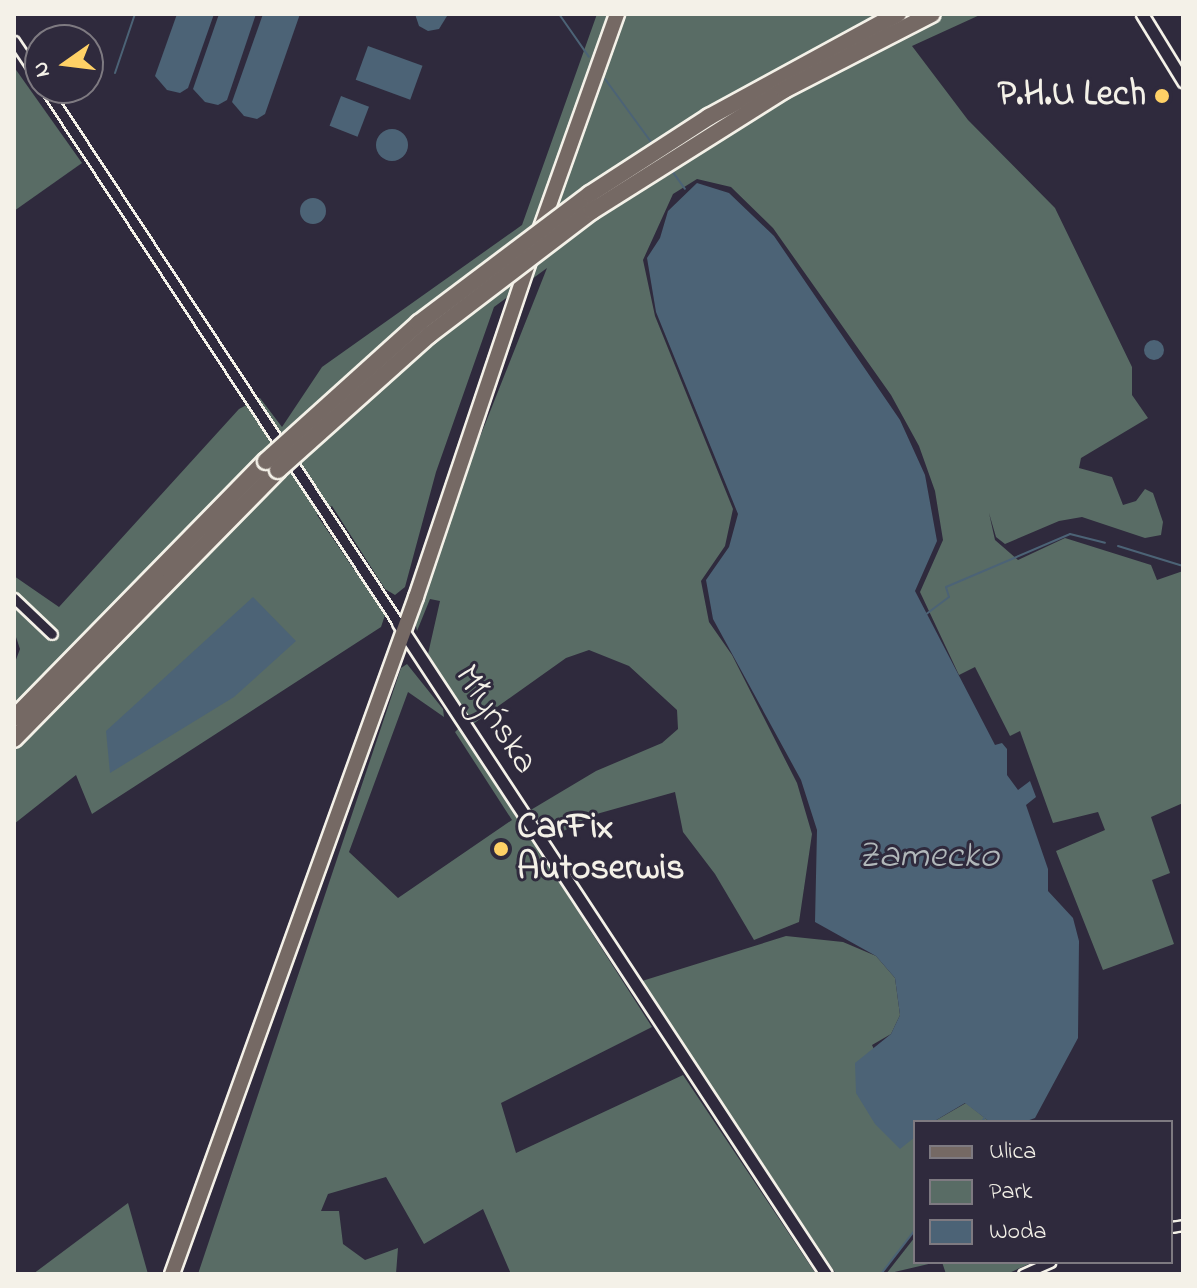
<!DOCTYPE html>
<meta charset="utf-8">
<style>
body{margin:0}
#map{position:relative;width:1197px;height:1288px;overflow:hidden;background:#2f2a3d;font-family:"Indie Flower",sans-serif}
div>[style]{position:absolute}
.green>*{inset:0;background:#596c65}
.water>*{inset:0;background:#4c6376;transform-origin:0 0}
.round{border-radius:50%}
.stream>*{height:2px;margin:-1px;padding:0 1px;transform-origin:1px;border-radius:1px;background:#4c6376}
.roads{filter:drop-shadow(2px 0 #f4f1e8) drop-shadow(-2px 0 #f4f1e8) drop-shadow(0 2px #f4f1e8) drop-shadow(0 -2px #f4f1e8)}
.minor>*{height:9px;margin:-4.5px;padding:0 4.5px;transform-origin:4.5px;border-radius:4.5px;background:#2f2a3d}
.tertiary>*{height:11px;margin:-5.5px;padding:0 5.5px;transform-origin:5.5px;border-radius:5.5px;background:#2f2a3d}
.primary>*{height:14px;margin:-7px;padding:0 7px;transform-origin:7px;border-radius:7px;background:#756964}
.motorway>*{height:16px;margin:-8px;padding:0 8px;transform-origin:8px;border-radius:8px;background:#756964}
.bridges{filter:drop-shadow(2px 0 #f4f1e8) drop-shadow(-2px 0 #f4f1e8) drop-shadow(0 2px #f4f1e8) drop-shadow(0 -2px #f4f1e8)}
.motorway-bridge>*{height:16px;margin:-8px;padding:0 8px;transform-origin:8px;border-radius:8px;background:#756964}
.dots>*{width:22px;height:22px;translate:-50% -50%;box-sizing:border-box;border:4px solid #2f2a3d;border-radius:50%}
span{translate:-50% -50%;white-space:nowrap;text-align:center;line-height:1.15;-webkit-text-stroke:6px #2f2a3d;paint-order:stroke}
.poi-label{font-size:36px;color:#f4f1e8;font-weight:700}
.right{translate:-100% -50%;text-align:right}
.left{translate:0 -50%;text-align:left}
.street-label{font-size:36px;color:#f4f1e8}
.water-label{font-size:38px;color:#b1b8ba;font-style:italic}
.frame{position:absolute;inset:0;border:16px solid #f4f1e8;pointer-events:none}
.legend{position:absolute;left:913px;top:1120px;width:260px;height:144px;box-sizing:border-box;background:#2f2a3d;border:2px solid #7e7a81;margin:0;padding:10px 14px;list-style:none;font-size:24px;color:#f4f1e8}
.legend li{display:flex;align-items:center;gap:16px;height:40px}
.legend b{width:40px;border:2px solid #7e7a81}
.north{position:absolute;left:24px;top:24px;width:80px;height:80px;box-sizing:border-box;background:#2f2a3d;border:2px solid #7e7a81;border-radius:50%;rotate:256deg;font-size:22px;font-weight:700;line-height:32px;text-align:center;color:#f4f1e8}
.north::after{content:'';display:block;margin:auto;width:28px;height:36px;background:#ffd166;clip-path:polygon(50% 0,100% 100%,50% 72%,0 100%)}
</style>
<div id="map">
<div class="green">
<i style="clip-path:polygon(597px 14px,982px 14px,912px 46px,968px 120px,1055px 208px,1132px 367px,1132px 395px,1148px 418px,1081px 458px,1079px 468px,1112px 477px,1123px 505px,1136px 501px,1145px 489px,1153px 493px,1163px 522px,1161px 535px,1145px 538px,1082px 517px,1059px 521px,1005px 544px,996px 537px,989px 513px,995px 540px,1018px 560px,1065px 538px,1151px 565px,1157px 580px,1183px 571px,1183px 803px,1151px 817px,1170px 873px,1152px 880px,1174px 944px,1103px 970px,1056px 851px,1105px 830px,1098px 812px,1053px 823px,1020px 731px,1010px 736px,975px 667px,959px 675px,920px 592px,943px 540px,935px 491px,919px 446px,891px 395px,773px 228px,731px 187px,697px 179px,673px 194px,643px 260px,655px 316px,733px 509px,725px 546px,701px 581px,709px 622px,732px 655px,797px 783px,812px 834px,799px 922px,754px 940px,715px 874px,683px 832px,675px 792px,593px 815px,551px 838px,529px 811px,596px 771px,662px 743px,678px 729px,677px 710px,629px 666px,589px 650px,566px 658px,473px 724px,428px 654px,440px 601px,430px 599px,417px 631px,415px 621px,466px 472px,547px 268px,494px 307px,436px 472px,405px 587px,395px 595px,385px 589px,332px 506px,317px 515px,385px 615px,381px 627px,92px 814px,76px 775px,14px 824px,14px 665px,20px 649px,14px 631px,14px 576px,59px 607px,239px 409px,260px 398px,282px 427px,322px 367px,522px 225px)"></i>
<i style="clip-path:polygon(14px 67px,82px 163px,14px 211px)"></i>
<i style="clip-path:polygon(407px 664px,443px 709px,444px 717px,408px 692px,349px 852px,398px 898px,512px 820px,455px 732px,460px 727px,652px 1027px,501px 1103px,516px 1153px,683px 1075px,816px 1274px,511px 1274px,483px 1209px,424px 1244px,386px 1177px,328px 1194px,321px 1211px,339px 1211px,343px 1244px,365px 1260px,398px 1248px,396px 1274px,198px 1274px,401px 668px)"></i>
<i style="clip-path:polygon(786px 936px,843px 942px,876px 956px,895px 978px,900px 1015px,891px 1034px,872px 1045px,915px 1136px,915px 1230px,881px 1274px,836px 1274px,642px 981px)"></i>
<i style="clip-path:polygon(966px 1103px,990px 1122px,933px 1122px)"></i>
<i style="clip-path:polygon(128px 1203px,148px 1274px,33px 1274px)"></i>
<i style="clip-path:polygon(915px 1237px,915px 1262px,937px 1262px,886px 1274px)"></i>
<i style="clip-path:polygon(942px 1262px,1033px 1262px,1007px 1274px,946px 1274px)"></i>
</div>
<div class="water">
<i style="clip-path:polygon(177px 14px,214px 14px,188px 88px,180px 93px,167px 90px,155px 76px)"></i>
<i style="clip-path:polygon(219px 14px,256px 14px,227px 100px,218px 105px,205px 102px,193px 89px)"></i>
<i style="clip-path:polygon(263px 14px,300px 14px,265px 114px,257px 119px,244px 116px,232px 102px)"></i>
<i style="clip-path:polygon(415px 14px,447px 14px,447px 16px,439px 29px,428px 31px,419px 26px)"></i>
<i style="left:368px;top:46px;width:58px;height:36px;rotate:20deg"></i>
<i style="left:341px;top:96px;width:30px;height:32px;rotate:21deg"></i>
<i class="round" style="left:376px;top:129px;width:32px;height:32px"></i>
<i style="clip-path:polygon(697px 183px,729px 193px,774px 236px,900px 420px,925px 475px,937px 541px,915px 591px,995px 745px,1002px 743px,1007px 749px,1007px 775px,1018px 790px,1030px 781px,1036px 797px,1026px 805px,1048px 869px,1048px 891px,1073px 918px,1079px 941px,1078px 1038px,1035px 1118px,1024px 1122px,990px 1122px,965px 1103px,933px 1122px,915px 1122px,915px 1137px,900px 1149px,875px 1124px,856px 1093px,855px 1063px,891px 1034px,900px 1015px,895px 978px,876px 956px,815px 922px,817px 830px,801px 780px,713px 619px,706px 580px,729px 547px,738px 514px,656px 312px,647px 258px,660px 238px,668px 211px)"></i>
<i class="round" style="left:300px;top:198px;width:26px;height:26px"></i>
<i class="round" style="left:1144px;top:340px;width:20px;height:20px"></i>
<i style="clip-path:polygon(253px 597px,296px 641px,234px 697px,110px 773px,106px 731px)"></i>
</div>
<div class="stream">
<i style="left:559px;top:14px;width:52px;rotate:55.1deg"></i>
<i style="left:115px;top:73px;width:62px;rotate:-71.3deg"></i>
<i style="left:605px;top:79px;width:83px;rotate:53.8deg"></i>
<i style="left:672px;top:171px;width:22px;rotate:54deg"></i>
<i style="left:1118px;top:546px;width:68px;rotate:17.1deg"></i>
<i style="left:925px;top:615px;width:30px;rotate:-37deg"></i>
<i style="left:949px;top:597px;width:10px;rotate:-107deg"></i>
<i style="left:946px;top:587px;width:135px;rotate:-23.1deg"></i>
<i style="left:1070px;top:534px;width:36px;rotate:14deg"></i>
<i style="left:982px;top:1122px;width:8px;rotate:-60deg"></i>
<i style="left:881px;top:1274px;width:56px;rotate:-52.3deg"></i>
</div>
<div class="roads">
<div class="minor">
<i style="left:14px;top:41px;width:47px;rotate:56.3deg"></i>
<i style="left:45px;top:88px;width:641px;rotate:56.58deg"></i>
<i style="left:14px;top:598px;width:52px;rotate:43.5deg"></i>
<i style="left:1171px;top:1227px;width:12px;rotate:-9deg"></i>
<i style="left:1023px;top:1274px;width:30px;rotate:-24deg"></i>
</div>
<div class="tertiary">
<i style="left:1142px;top:14px;width:79px;rotate:58.5deg"></i>
<i style="left:398px;top:623px;width:779px;rotate:56.68deg"></i>
</div>
<div class="primary">
<i style="left:538px;top:236px;width:236px;rotate:-70.4deg"></i>
<i style="left:172px;top:1274px;width:720px;rotate:-70.18deg"></i>
<i style="left:416px;top:597px;width:360px;rotate:-71.4deg"></i>
</div>
<div class="motorway">
<i style="left:14px;top:718px;width:360px;rotate:-45.6deg"></i>
<i style="left:14px;top:739px;width:377px;rotate:-45.5deg"></i>
</div>
</div>
<div class="bridges">
<div class="motorway-bridge">
<i style="left:266px;top:461px;width:206px;rotate:-42deg"></i>
<i style="left:419px;top:323px;width:214px;rotate:-37deg"></i>
<i style="left:590px;top:194px;width:142px;rotate:-32.9deg"></i>
<i style="left:709px;top:117px;width:215px;rotate:-28.6deg"></i>
<i style="left:278px;top:470px;width:203px;rotate:-41.8deg"></i>
<i style="left:429px;top:335px;width:205px;rotate:-37.3deg"></i>
<i style="left:592px;top:211px;width:227px;rotate:-32.2deg"></i>
<i style="left:784px;top:90px;width:166px;rotate:-27.2deg"></i>
</div>
</div>
<div class="dots">
<i style="left:1162px;top:96px;background:#ffd166"></i>
<i style="left:501px;top:849px;background:#ffd166"></i>
</div>
<div class="poi-label">
<span class="right" style="left:1146px;top:96px">P.H.U Lech</span>
<span class="left" style="left:517px;top:849px">CarFix<br>Autoserwis</span>
</div>
<div class="street-label">
<span style="left:495px;top:720px;rotate:57deg">Młyńska</span>
</div>
<div class="water-label">
<span style="left:928px;top:858px">Zamecko</span>
</div>
<div class="frame"></div>
<ul class="legend">
<li><b style="height:10px;background:#756964"></b>Ulica</li>
<li><b style="height:22px;background:#596c65"></b>Park</li>
<li><b style="height:22px;background:#4c6376"></b>Woda</li>
</ul>
<div class="north">N</div>
</div>
